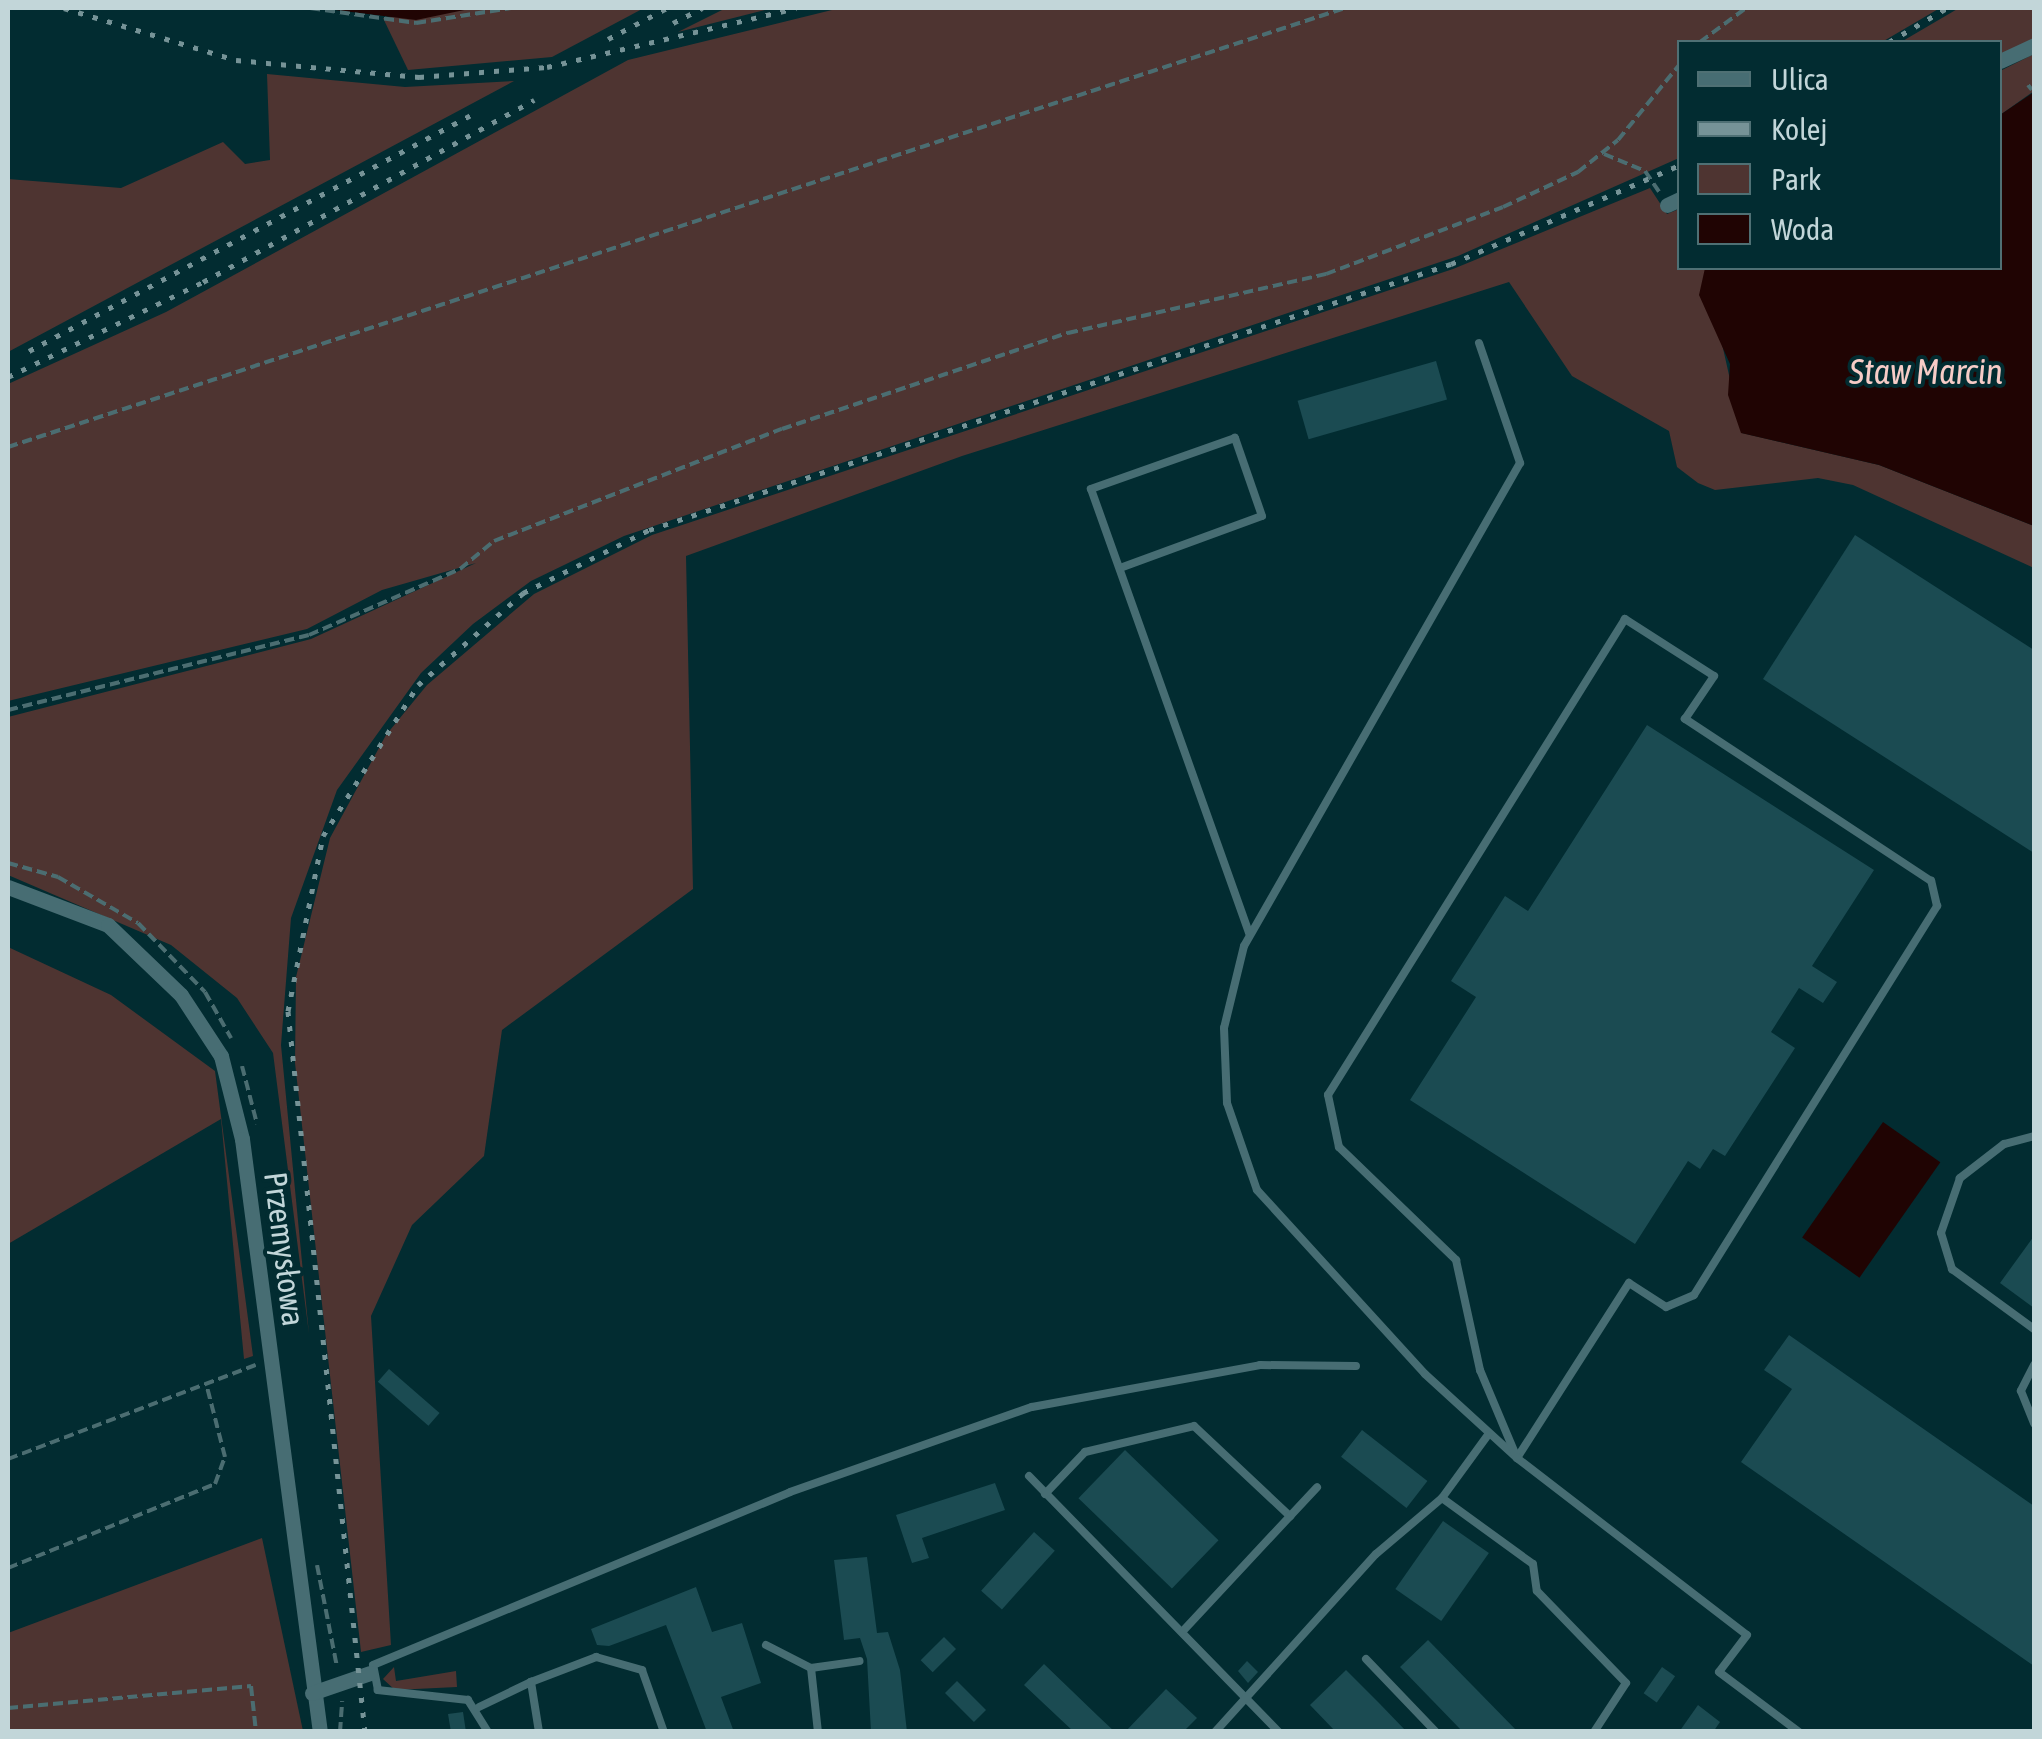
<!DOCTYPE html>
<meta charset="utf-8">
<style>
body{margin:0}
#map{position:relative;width:2042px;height:1739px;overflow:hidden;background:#022c31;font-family:"Asap Condensed",sans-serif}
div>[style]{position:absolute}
.green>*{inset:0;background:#4e3431}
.water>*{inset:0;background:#200403;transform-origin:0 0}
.building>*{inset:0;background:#1b4b52;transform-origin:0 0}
.path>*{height:4px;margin-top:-2px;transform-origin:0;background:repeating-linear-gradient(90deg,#4b6d71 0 10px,transparent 0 15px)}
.lane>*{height:8px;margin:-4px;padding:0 4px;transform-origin:4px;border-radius:4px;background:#476d73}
.street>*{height:15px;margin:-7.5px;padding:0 7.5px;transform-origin:7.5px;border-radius:7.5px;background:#476d73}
.rail>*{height:5px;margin-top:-2.5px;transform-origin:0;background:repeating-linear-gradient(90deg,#769397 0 5px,transparent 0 15px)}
span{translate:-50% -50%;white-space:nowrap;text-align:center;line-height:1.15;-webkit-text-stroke:8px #022c31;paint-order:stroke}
.street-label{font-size:32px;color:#c2d6d9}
.water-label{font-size:35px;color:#f7ccc7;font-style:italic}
.frame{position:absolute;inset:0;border:10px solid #c2d6d9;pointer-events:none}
.legend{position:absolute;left:1677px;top:40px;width:325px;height:230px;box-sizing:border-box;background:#022c31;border:2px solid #4f7074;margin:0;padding:12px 18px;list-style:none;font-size:30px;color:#c2d6d9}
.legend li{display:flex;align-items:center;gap:20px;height:50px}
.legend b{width:50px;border:2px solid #4f7074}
</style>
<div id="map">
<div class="green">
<i style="clip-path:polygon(474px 8px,644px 8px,552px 57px,408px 70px,383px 18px)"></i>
<i style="clip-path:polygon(726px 8px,773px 8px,678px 32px)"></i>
<i style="clip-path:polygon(840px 8px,1940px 8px,1882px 42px,1680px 42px,1679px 158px,1458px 256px,624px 536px,531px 581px,473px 624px,421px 673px,337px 790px,291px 918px,281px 1045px,309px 1334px,273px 1053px,237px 998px,171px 945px,8px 875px,8px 717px,311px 639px,476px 563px,382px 590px,307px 629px,8px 701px,8px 384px,166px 312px,628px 60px)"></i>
<i style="clip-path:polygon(1959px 8px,2034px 8px,2034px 41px,2000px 55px,2000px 42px,1901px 42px)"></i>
<i style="clip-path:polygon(2034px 54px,2034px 91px,2000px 115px,2000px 71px)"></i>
<i style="clip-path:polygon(267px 74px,405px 87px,514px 81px,8px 352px,8px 179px,121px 188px,223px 142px,245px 164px,270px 160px)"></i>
<i style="clip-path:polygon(1650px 188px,1667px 214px,1679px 209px,1680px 268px,1705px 268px,1742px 433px,1879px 465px,2034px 526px,2034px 568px,1853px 485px,1818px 478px,1715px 490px,1698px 483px,1677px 467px,1669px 431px,1572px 376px,1509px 282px,962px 456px,686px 556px,693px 889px,502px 1030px,484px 1156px,412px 1225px,371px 1316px,391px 1645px,361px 1652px,295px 1063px,296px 977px,330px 838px,386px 735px,427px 685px,534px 594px,652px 535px,1453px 269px)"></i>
<i style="clip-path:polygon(8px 947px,111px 995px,215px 1071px,253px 1356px,244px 1359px,221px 1119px,8px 1244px)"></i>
<i style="clip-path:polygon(262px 1538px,303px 1731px,8px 1731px,8px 1633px)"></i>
<i style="clip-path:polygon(394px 1667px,396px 1681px,456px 1671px,457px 1687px,395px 1690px,383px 1679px)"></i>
</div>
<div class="water">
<i style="clip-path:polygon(319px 8px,474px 8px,416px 20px)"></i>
<i style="clip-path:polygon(2034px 92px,2034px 526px,1879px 465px,1741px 433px,1728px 395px,1730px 364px,1699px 295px,1705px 268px,2000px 268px,2000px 115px)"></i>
<i style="left:1883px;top:1122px;width:70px;height:141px;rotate:35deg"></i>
</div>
<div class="building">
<i style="left:1436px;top:361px;width:40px;height:144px;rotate:74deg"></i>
<i style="clip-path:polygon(1855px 535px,2034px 650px,2034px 853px,1763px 679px)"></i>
<i style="clip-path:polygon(1647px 725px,1874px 870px,1812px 966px,1837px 982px,1823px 1003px,1799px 988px,1771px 1032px,1795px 1048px,1725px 1156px,1713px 1149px,1700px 1169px,1688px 1161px,1635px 1244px,1410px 1100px,1476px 997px,1451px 981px,1505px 896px,1528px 911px)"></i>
<i style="clip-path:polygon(2034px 1236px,2034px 1308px,2000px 1283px)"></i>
<i style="clip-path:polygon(1789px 1335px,2034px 1506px,2034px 1666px,1741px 1462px,1792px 1389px,1764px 1370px)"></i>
<i style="left:389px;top:1369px;width:67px;height:17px;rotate:41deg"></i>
<i style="left:1362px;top:1430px;width:83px;height:34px;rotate:38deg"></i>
<i style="left:1125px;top:1450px;width:130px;height:67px;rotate:44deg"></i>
<i style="clip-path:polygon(995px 1483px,1005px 1510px,922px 1538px,929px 1558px,912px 1563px,896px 1515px)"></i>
<i style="left:1443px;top:1521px;width:56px;height:83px;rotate:35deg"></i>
<i style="left:1034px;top:1532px;width:28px;height:79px;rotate:42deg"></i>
<i style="clip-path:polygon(867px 1557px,877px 1633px,888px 1632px,900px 1670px,907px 1732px,871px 1732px,867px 1659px,860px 1638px,844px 1640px,834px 1560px)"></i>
<i style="clip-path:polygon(696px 1587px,712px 1632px,742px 1623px,761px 1683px,721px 1697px,734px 1732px,707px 1732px,666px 1625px,609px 1646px,597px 1645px,591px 1629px)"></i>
<i style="left:944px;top:1637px;width:17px;height:33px;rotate:45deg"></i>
<i style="clip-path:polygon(1428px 1640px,1518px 1732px,1463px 1732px,1400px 1667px)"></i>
<i style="clip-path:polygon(1247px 1661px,1258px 1672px,1248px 1683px,1238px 1671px)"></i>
<i style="clip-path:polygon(1044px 1664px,1098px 1716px,1115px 1732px,1074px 1732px,1024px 1685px)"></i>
<i style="left:1662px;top:1667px;width:16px;height:32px;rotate:35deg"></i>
<i style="clip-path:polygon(1346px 1670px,1379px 1703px,1407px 1732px,1336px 1732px,1310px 1705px)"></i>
<i style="left:957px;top:1681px;width:41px;height:17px;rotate:45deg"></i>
<i style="clip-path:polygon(1166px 1689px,1197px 1718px,1183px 1732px,1125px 1732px)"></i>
<i style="clip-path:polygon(1698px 1705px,1720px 1722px,1713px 1732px,1679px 1732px)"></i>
<i style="clip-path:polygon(463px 1712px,466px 1732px,451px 1732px,448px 1714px)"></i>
</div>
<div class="path">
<i style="left:310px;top:8px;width:107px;rotate:8.1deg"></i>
<i style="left:416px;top:23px;width:96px;rotate:-9deg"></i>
<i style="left:1700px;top:42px;width:57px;rotate:-36.5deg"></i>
<i style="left:2028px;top:85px;width:6px;rotate:51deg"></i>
<i style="left:1604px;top:154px;width:44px;rotate:22.5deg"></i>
<i style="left:1645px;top:171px;width:25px;rotate:56deg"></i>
<i style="left:8px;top:447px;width:1407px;rotate:-18.18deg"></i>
<i style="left:8px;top:710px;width:310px;rotate:-14deg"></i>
<i style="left:309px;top:635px;width:165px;rotate:-23.6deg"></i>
<i style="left:460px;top:569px;width:44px;rotate:-39.5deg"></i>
<i style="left:494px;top:541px;width:309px;rotate:-21.3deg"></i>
<i style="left:782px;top:429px;width:302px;rotate:-18.6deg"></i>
<i style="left:1068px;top:333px;width:265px;rotate:-12.9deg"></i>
<i style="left:1326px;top:274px;width:189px;rotate:-20.7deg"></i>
<i style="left:1503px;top:207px;width:83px;rotate:-25deg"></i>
<i style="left:1578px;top:172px;width:51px;rotate:-38.7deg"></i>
<i style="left:1618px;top:140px;width:98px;rotate:-50.8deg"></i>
<i style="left:8px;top:863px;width:52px;rotate:15.6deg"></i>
<i style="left:58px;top:877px;width:92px;rotate:29.9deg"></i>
<i style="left:138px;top:923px;width:96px;rotate:45.8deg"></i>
<i style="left:205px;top:992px;width:53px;rotate:60.5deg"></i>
<i style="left:242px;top:1066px;width:60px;rotate:75.5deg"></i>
<i style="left:8px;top:1459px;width:265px;rotate:-20.8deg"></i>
<i style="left:317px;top:1565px;width:104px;rotate:78.9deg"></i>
<i style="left:8px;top:1568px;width:223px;rotate:-22.1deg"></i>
<i style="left:215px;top:1484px;width:29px;rotate:-70deg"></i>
<i style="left:225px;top:1457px;width:76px;rotate:-104.4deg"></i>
<i style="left:8px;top:1708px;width:244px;rotate:-5.2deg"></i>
<i style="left:251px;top:1686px;width:46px;rotate:83.8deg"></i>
<i style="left:340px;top:1732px;width:31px;rotate:-86deg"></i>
</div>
<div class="lane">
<i style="left:1479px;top:343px;width:127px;rotate:71.1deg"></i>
<i style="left:1520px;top:463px;width:556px;rotate:119.74deg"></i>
<i style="left:1244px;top:946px;width:84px;rotate:103.7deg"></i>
<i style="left:1224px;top:1028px;width:75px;rotate:87.7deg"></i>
<i style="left:1227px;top:1103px;width:92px;rotate:71deg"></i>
<i style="left:1257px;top:1190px;width:249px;rotate:47.6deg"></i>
<i style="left:1425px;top:1374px;width:125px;rotate:42.4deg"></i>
<i style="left:1517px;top:1458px;width:208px;rotate:-57.4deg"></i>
<i style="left:1629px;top:1283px;width:44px;rotate:33deg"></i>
<i style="left:1666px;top:1307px;width:30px;rotate:-23deg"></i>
<i style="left:1694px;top:1295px;width:459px;rotate:-58deg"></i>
<i style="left:1937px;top:906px;width:26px;rotate:-103deg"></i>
<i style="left:1931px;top:881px;width:295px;rotate:-146.6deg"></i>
<i style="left:1685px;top:719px;width:52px;rotate:-56deg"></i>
<i style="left:1714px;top:676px;width:106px;rotate:-147.4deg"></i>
<i style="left:1625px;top:619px;width:561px;rotate:121.96deg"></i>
<i style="left:1328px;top:1095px;width:53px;rotate:78.1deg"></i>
<i style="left:1339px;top:1147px;width:163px;rotate:44deg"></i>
<i style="left:1456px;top:1260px;width:113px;rotate:77.7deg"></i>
<i style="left:1480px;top:1370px;width:95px;rotate:67.2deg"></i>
<i style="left:1517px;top:1458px;width:290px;rotate:37.6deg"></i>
<i style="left:1747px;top:1635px;width:46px;rotate:127.1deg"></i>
<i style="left:1719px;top:1672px;width:100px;rotate:36.9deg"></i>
<i style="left:1120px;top:568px;width:151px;rotate:-20.1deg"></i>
<i style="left:1262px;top:516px;width:83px;rotate:-109.1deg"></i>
<i style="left:1235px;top:438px;width:153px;rotate:160.5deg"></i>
<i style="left:1091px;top:489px;width:473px;rotate:70.4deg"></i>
<i style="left:2034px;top:1136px;width:31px;rotate:165deg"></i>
<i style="left:2004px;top:1144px;width:56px;rotate:142.3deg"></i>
<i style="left:1960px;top:1178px;width:58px;rotate:109.1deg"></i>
<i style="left:1941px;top:1233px;width:38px;rotate:73deg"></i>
<i style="left:1952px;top:1269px;width:102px;rotate:36.2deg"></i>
<i style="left:2034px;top:1365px;width:29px;rotate:117deg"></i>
<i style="left:2021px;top:1391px;width:35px;rotate:68deg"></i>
<i style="left:1029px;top:1476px;width:358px;rotate:45.7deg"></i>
<i style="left:1045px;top:1494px;width:58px;rotate:-46.4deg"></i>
<i style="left:1085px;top:1452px;width:112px;rotate:-13.4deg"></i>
<i style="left:1194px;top:1426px;width:132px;rotate:43.2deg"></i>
<i style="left:1442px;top:1498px;width:78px;rotate:-53.9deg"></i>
<i style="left:1182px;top:1632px;width:198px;rotate:-47deg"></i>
<i style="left:766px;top:1645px;width:51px;rotate:27.1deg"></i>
<i style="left:811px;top:1668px;width:49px;rotate:-8.1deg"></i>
<i style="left:1366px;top:1659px;width:101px;rotate:46.2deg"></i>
<i style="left:811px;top:1668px;width:64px;rotate:83.8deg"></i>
<i style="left:479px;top:1707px;width:58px;rotate:-25.7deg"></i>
<i style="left:488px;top:1732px;width:38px;rotate:-122deg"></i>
<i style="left:468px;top:1700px;width:91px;rotate:-173.7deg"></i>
<i style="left:378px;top:1690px;width:25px;rotate:-101deg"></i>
<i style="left:373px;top:1665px;width:451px;rotate:-22.5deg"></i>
<i style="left:790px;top:1492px;width:256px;rotate:-19.4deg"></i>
<i style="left:1032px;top:1407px;width:232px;rotate:-10.4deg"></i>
<i style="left:1260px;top:1365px;width:96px;rotate:0.6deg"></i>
<i style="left:539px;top:1732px;width:51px;rotate:-99.1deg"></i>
<i style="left:531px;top:1682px;width:70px;rotate:-21deg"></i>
<i style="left:596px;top:1657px;width:48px;rotate:15.8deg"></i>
<i style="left:642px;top:1670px;width:66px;rotate:70.5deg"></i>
<i style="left:1215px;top:1732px;width:240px;rotate:-47.9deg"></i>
<i style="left:1376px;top:1554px;width:87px;rotate:-40.3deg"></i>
<i style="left:1442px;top:1498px;width:112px;rotate:36deg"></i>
<i style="left:1533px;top:1564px;width:27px;rotate:82deg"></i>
<i style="left:1537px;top:1591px;width:128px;rotate:45.9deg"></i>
<i style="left:1626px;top:1683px;width:59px;rotate:123.1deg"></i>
</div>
<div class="street">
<i style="left:2000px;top:61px;width:38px;rotate:-25deg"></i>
<i style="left:1667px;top:205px;width:14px;rotate:-25deg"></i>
<i style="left:8px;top:887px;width:107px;rotate:20.8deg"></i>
<i style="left:108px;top:925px;width:101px;rotate:43.8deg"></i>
<i style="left:181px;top:995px;width:73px;rotate:56.7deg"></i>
<i style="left:221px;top:1056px;width:86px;rotate:75.8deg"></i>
<i style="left:242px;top:1139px;width:598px;rotate:82.51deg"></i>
<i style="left:312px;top:1693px;width:61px;rotate:-19deg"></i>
</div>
<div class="rail">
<i style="left:64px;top:8px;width:180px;rotate:16.8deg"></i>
<i style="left:236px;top:60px;width:184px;rotate:5.3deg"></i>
<i style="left:419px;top:77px;width:128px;rotate:-4.5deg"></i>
<i style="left:547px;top:67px;width:256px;rotate:-13.3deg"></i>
<i style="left:673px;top:23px;width:33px;rotate:-27deg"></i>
<i style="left:608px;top:39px;width:67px;rotate:-27.7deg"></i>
<i style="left:1889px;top:42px;width:67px;rotate:-30.4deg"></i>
<i style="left:29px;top:351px;width:500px;rotate:-28.1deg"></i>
<i style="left:8px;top:377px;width:217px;rotate:-26deg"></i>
<i style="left:203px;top:282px;width:378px;rotate:-28.8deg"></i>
<i style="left:365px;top:1732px;width:725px;rotate:-96.1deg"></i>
<i style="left:288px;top:1011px;width:178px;rotate:-78.7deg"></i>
<i style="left:323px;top:836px;width:178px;rotate:-57.8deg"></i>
<i style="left:418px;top:685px;width:140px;rotate:-41.2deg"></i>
<i style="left:523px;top:593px;width:141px;rotate:-26.6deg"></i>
<i style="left:649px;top:530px;width:845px;rotate:-18.35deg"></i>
<i style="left:1451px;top:264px;width:249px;rotate:-23.4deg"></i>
</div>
<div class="street-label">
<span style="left:284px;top:1249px;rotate:83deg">Przemysłowa</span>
</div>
<div class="water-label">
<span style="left:1926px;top:371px">Staw Marcin</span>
</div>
<div class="frame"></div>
<ul class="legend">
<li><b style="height:12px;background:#476d73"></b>Ulica</li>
<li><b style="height:12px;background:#769397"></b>Kolej</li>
<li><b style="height:28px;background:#4e3431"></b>Park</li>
<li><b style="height:28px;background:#200403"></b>Woda</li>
</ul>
</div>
